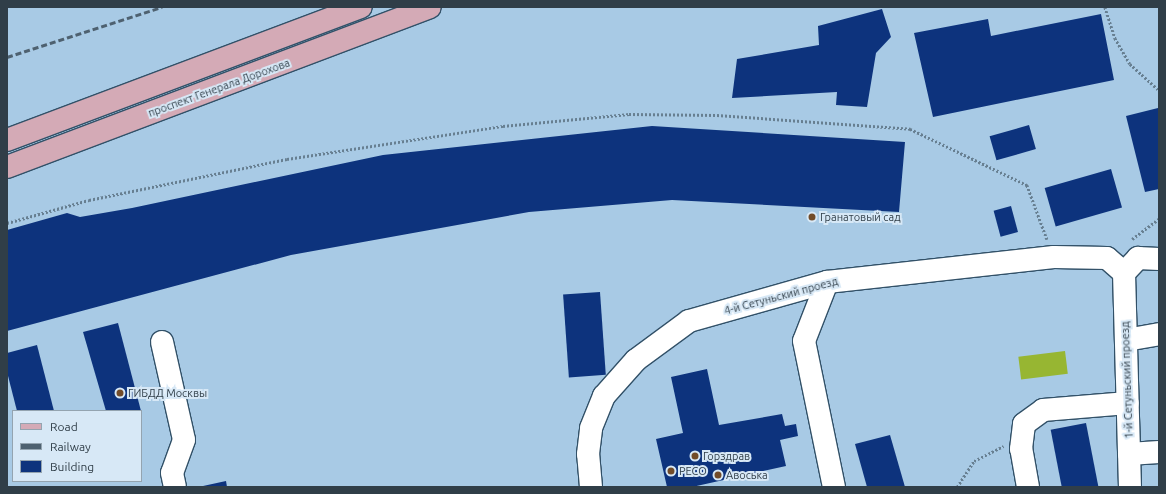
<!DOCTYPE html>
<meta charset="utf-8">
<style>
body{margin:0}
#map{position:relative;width:1166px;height:494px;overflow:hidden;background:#a8cae5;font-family:Ubuntu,sans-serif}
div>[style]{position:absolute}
.green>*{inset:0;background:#97b632;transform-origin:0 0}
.building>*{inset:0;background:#0d337d;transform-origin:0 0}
.path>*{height:2.5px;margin-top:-1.25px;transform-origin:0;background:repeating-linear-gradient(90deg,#677f91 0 2px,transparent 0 4px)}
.roads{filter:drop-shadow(1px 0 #325168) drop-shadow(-1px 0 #325168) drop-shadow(0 1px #325168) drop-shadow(0 -1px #325168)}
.minor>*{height:22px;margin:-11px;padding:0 11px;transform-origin:11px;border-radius:11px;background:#fff}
.major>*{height:22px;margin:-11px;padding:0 11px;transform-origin:11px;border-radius:11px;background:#d4aab6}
.rail>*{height:3px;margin-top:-1.5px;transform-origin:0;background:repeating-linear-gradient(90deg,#4e6170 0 6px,transparent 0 9px)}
.dots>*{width:11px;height:11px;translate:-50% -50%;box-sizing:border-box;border:2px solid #d7e8f6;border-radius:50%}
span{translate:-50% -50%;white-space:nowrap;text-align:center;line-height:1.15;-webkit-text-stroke:4px #d7e8f6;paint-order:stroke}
.street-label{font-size:11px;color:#303e48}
.poi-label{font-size:11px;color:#303e48}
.left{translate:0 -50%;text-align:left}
.frame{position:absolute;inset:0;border:8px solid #303e48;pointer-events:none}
.legend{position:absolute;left:12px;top:410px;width:130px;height:72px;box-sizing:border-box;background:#d7e8f6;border:1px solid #94a4b0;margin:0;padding:5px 7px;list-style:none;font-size:12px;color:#303e48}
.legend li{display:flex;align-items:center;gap:8px;height:20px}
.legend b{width:20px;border:1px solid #94a4b0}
</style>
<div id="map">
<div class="green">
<i style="left:1065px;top:351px;width:23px;height:47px;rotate:83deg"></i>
</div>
<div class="building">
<i style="clip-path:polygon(882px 9px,891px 37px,876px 53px,867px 107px,836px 105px,837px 92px,732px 98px,737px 59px,819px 45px,818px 26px)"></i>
<i style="clip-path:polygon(1101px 14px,1114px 80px,933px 117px,914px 33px,988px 19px,991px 36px)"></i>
<i style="clip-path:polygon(1158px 108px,1159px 189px,1145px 192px,1126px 116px)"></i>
<i style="left:1029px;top:125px;width:25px;height:41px;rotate:74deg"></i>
<i style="clip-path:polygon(652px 126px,905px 142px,899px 212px,672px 200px,529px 212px,291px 255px,7px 331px,7px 230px,67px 213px,80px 217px,132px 208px,383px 155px)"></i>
<i style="left:1111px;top:169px;width:40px;height:69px;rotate:74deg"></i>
<i style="left:1011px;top:206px;width:27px;height:18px;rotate:75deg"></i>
<i style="left:600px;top:292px;width:83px;height:37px;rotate:86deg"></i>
<i style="clip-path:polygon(118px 323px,141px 411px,106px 411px,83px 332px)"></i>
<i style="clip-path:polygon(37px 345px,54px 411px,17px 411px,7px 372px,7px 353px)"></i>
<i style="clip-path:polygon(707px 369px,719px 425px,782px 414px,785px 426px,796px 424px,798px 436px,780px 440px,786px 466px,692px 487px,667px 487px,656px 439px,683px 433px,671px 377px)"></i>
<i style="left:1086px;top:423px;width:65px;height:36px;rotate:79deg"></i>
<i style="clip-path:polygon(890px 435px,905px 487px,867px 487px,855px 444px)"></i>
<i style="clip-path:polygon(226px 481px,227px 487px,203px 487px,203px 486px)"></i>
</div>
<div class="path">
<i style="left:1105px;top:7px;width:33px;rotate:72deg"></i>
<i style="left:1115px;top:38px;width:30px;rotate:60deg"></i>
<i style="left:1130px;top:64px;width:39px;rotate:42deg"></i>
<i style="left:7px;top:223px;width:85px;rotate:-15.7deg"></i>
<i style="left:89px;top:200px;width:202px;rotate:-11.7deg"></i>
<i style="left:287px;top:159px;width:219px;rotate:-8.7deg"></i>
<i style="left:503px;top:126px;width:127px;rotate:-5.4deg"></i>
<i style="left:629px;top:114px;width:88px;rotate:0.7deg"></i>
<i style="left:717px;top:115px;width:194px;rotate:4.1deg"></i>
<i style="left:910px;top:129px;width:130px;rotate:25.6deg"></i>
<i style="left:1027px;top:185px;width:58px;rotate:69.7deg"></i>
<i style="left:1132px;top:239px;width:34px;rotate:-37deg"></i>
<i style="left:957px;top:487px;width:31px;rotate:-57deg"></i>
<i style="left:974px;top:461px;width:33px;rotate:-27deg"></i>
</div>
<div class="roads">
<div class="minor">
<i style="left:1124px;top:273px;width:214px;rotate:88.4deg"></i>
<i style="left:1124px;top:273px;width:21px;rotate:-47deg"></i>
<i style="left:1138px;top:258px;width:21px;rotate:3deg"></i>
<i style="left:827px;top:282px;width:63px;rotate:111.3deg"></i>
<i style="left:804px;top:341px;width:149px;rotate:78.4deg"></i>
<i style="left:1126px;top:340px;width:34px;rotate:-10deg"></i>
<i style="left:162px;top:342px;width:100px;rotate:77.3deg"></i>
<i style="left:184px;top:440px;width:35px;rotate:110deg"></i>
<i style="left:172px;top:473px;width:14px;rotate:78deg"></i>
<i style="left:1129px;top:454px;width:30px;rotate:-4deg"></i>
<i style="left:591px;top:487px;width:33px;rotate:-95deg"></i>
<i style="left:588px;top:454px;width:26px;rotate:-83deg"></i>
<i style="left:591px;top:428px;width:35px;rotate:-68deg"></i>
<i style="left:604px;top:396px;width:48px;rotate:-48.4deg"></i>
<i style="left:636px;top:360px;width:66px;rotate:-36.3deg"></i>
<i style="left:689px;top:321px;width:143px;rotate:-15.8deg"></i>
<i style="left:827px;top:282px;width:228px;rotate:-6.3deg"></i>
<i style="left:1054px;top:257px;width:53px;rotate:1.1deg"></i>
<i style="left:1107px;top:258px;width:23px;rotate:41deg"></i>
<i style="left:1028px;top:487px;width:39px;rotate:-100deg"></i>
<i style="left:1021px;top:449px;width:25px;rotate:-83deg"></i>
<i style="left:1024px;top:424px;width:24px;rotate:-36deg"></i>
<i style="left:1043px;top:410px;width:85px;rotate:-4.7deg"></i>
</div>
<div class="major">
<i style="left:7px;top:140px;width:378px;rotate:-20.6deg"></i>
<i style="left:7px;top:167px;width:452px;rotate:-20.7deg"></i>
</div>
</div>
<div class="rail">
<i style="left:7px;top:57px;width:163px;rotate:-17.9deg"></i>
</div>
<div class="dots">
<i style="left:812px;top:217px;background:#724c29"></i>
<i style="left:120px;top:393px;background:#724c29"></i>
<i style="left:695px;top:456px;background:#724c29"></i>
<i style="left:671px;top:471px;background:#724c29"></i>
<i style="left:718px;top:475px;background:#724c29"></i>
</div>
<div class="street-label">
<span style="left:219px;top:88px;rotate:-20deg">проспект Генерала Дорохова</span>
<span style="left:781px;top:296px;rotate:-15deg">4-й Сетуньский проезд</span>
<span style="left:1127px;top:380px;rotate:-92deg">1-й Сетуньский проезд</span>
</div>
<div class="poi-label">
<span class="left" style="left:820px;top:217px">Гранатовый сад</span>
<span class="left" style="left:128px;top:393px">ГИБДД Москвы</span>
<span class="left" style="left:703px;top:456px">Горздрав</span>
<span class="left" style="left:679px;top:471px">РЕСО</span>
<span class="left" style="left:726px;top:475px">Авоська</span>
</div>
<div class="frame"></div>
<ul class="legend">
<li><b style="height:5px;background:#d4aab6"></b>Road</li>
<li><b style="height:5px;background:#4e6170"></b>Railway</li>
<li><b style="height:11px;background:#0d337d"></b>Building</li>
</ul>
</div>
